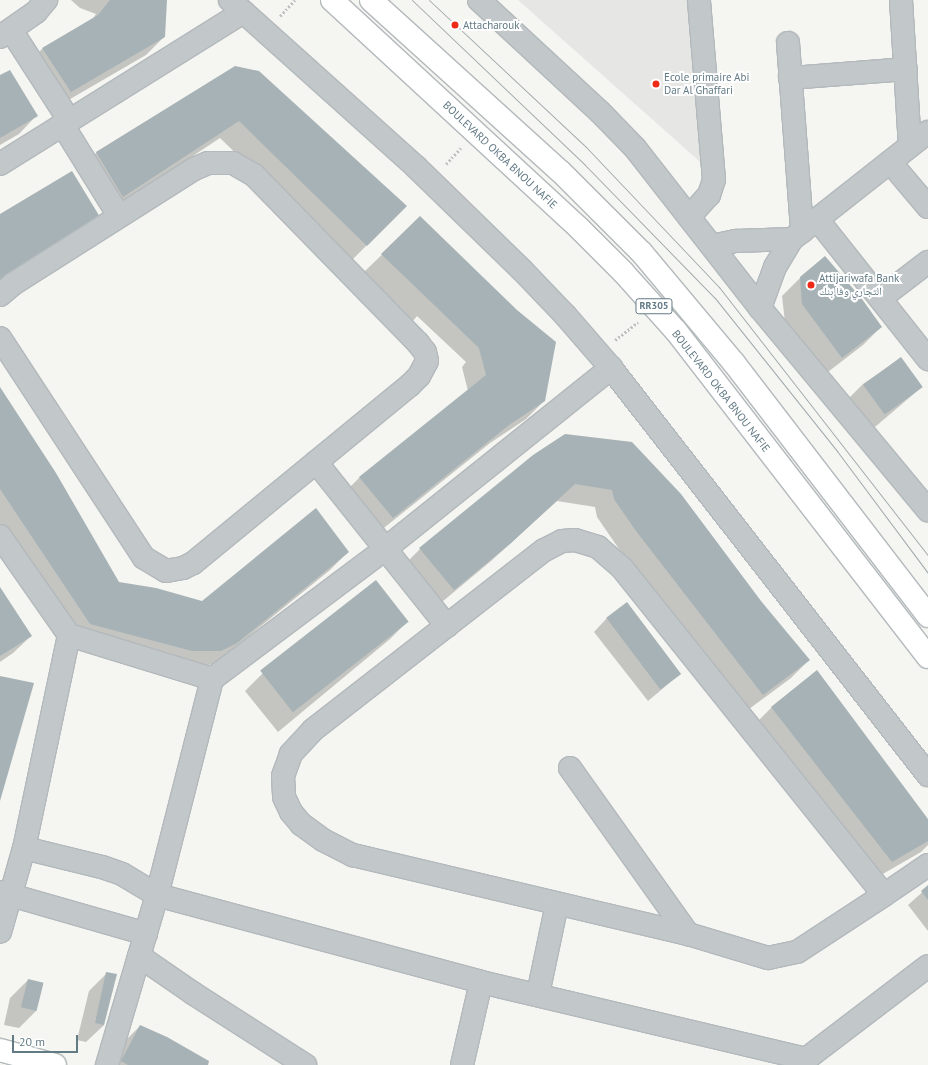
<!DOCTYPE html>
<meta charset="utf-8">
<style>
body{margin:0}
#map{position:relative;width:928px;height:1065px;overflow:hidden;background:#f5f5f1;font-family:"PT Sans","Noto Naskh Arabic",sans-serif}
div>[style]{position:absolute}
.built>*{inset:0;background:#e6e6e5}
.shadow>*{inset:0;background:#0003}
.building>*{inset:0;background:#a6b2b5;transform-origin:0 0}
.path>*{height:2.5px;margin-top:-1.25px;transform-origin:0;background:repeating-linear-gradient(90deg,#bec0c2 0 2px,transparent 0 4px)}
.roads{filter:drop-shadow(1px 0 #b3b9bc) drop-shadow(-1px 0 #b3b9bc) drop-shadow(0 1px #b3b9bc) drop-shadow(0 -1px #b3b9bc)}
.minor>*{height:22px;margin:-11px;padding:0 11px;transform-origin:11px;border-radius:11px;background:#c2c7c9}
.major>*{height:22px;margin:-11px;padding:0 11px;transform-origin:11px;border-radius:11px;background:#fff}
.tram>*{height:1px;margin:-0.5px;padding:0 0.5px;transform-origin:0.5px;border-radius:0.5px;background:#a0a9ad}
.dots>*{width:11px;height:11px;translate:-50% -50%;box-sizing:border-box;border:2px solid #fff;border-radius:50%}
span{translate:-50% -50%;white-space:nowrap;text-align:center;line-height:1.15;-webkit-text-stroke:4px #fff;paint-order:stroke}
.shield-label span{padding:1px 3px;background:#fff;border:1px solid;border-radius:3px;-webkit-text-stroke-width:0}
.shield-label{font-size:10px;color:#627a84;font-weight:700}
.poi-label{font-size:11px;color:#627a84}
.left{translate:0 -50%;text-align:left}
.street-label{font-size:11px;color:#627a84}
.scale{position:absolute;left:12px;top:1035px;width:66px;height:18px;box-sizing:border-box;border:2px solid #627a84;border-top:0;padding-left:5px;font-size:12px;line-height:14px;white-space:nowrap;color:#627a84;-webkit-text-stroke:3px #fff;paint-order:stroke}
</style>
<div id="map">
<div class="built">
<i style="clip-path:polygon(518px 0,691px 0,707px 168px)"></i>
</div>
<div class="shadow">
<i style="clip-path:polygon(71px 0,166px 0,164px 37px,146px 55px,53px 109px,25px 66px,42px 49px,92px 20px,96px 14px,80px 8px)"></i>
<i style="clip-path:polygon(235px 67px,406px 206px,349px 263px,220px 138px,105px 214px,79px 170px,97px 152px)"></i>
<i style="clip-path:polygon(0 76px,36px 116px,19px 134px,0 145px)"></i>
<i style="clip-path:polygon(420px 218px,517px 311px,544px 401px,526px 419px,490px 443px,375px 535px,342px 495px,360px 477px,468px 391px,462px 367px,466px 362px,417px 316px,413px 321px,364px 272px)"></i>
<i style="clip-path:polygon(800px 278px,881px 327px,863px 345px,824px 375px,785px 322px,782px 296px)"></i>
<i style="clip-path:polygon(901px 358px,922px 387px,869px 432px,845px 402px,863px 384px)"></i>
<i style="clip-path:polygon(0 389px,119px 583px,202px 603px,348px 552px,330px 570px,218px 661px,202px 668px,72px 642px,0 534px)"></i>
<i style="clip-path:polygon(534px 456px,680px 494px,761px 602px,809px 660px,791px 678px,745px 712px,619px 549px,597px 517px,595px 507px,557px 501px,491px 561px,436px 607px,402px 567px,420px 549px)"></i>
<i style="clip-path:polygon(375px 581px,407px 622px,390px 639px,278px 732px,245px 691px,262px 674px)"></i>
<i style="clip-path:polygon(0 588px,31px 636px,13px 653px,0 662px)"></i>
<i style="clip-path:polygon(607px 618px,680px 674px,648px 701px,594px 632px)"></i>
<i style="clip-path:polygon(772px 707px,928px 820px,928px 845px,921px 852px,874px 879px,754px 725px)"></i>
<i style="clip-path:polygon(928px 887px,928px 931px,908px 905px)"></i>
<i style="clip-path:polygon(107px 973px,104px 1025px,86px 1042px,77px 1040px,89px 991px)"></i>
<i style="clip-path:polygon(28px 980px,36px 1011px,19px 1028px,4px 1025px,10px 998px)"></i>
<i style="clip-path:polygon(140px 1026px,207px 1065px,111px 1065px,122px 1044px)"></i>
</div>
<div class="building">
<i style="clip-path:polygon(110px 0,167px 0,165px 37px,71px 92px,42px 48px,98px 15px)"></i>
<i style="clip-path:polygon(235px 66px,259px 71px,407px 206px,367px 246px,239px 121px,123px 197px,96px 152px)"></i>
<i style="clip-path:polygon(10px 70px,38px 116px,0 138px,0 75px)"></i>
<i style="clip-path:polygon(72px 171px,100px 217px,46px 254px,0 280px,0 214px)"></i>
<i style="clip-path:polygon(420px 216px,517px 310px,556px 342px,545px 401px,509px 425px,393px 518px,359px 477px,486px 375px,479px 348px,381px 254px)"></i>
<i style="clip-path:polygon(825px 256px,862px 299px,882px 327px,842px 358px,802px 304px,800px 277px)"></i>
<i style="left:901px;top:357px;width:37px;height:47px;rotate:54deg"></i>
<i style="clip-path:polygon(0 387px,56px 473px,119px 582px,156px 588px,202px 601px,316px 508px,349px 552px,237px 643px,221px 651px,192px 651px,90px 624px,0 489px)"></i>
<i style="clip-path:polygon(565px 434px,632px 442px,681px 494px,761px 601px,810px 660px,763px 695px,636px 531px,614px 499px,612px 490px,575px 484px,510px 544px,454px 590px,419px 548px,533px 455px)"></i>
<i style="left:376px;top:580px;width:53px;height:147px;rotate:52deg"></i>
<i style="clip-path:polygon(0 587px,32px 636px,0 656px)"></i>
<i style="left:627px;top:602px;width:90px;height:26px;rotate:53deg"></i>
<i style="clip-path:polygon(817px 670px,928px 819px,928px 841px,892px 862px,771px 707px)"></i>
<i style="clip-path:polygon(0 676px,34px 683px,0 801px)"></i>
<i style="clip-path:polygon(928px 885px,928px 900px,921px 891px)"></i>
<i style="clip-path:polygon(106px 972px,117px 974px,104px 1025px,95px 1023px)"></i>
<i style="left:28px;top:979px;width:16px;height:29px;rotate:14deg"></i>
<i style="clip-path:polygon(140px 1025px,167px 1037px,209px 1061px,208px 1065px,128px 1065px,121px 1061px)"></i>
</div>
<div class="path">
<i style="left:280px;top:16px;width:22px;rotate:-47deg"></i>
<i style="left:446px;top:164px;width:22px;rotate:-47deg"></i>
<i style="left:615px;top:340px;width:29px;rotate:-38deg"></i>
</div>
<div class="roads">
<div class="minor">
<i style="left:230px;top:0;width:249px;rotate:41.9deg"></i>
<i style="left:415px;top:166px;width:149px;rotate:44.2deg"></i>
<i style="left:522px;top:270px;width:64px;rotate:46.3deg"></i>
<i style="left:566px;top:316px;width:69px;rotate:49.1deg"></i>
<i style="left:611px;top:368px;width:516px;rotate:52.09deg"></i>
<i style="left:479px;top:0;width:165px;rotate:42.8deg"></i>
<i style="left:600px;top:112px;width:50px;rotate:45.8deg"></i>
<i style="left:635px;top:148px;width:203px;rotate:52deg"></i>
<i style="left:760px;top:308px;width:263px;rotate:50.3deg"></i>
<i style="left:901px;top:0;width:146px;rotate:86.5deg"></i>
<i style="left:11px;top:30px;width:107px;rotate:57.2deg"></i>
<i style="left:0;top:37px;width:44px;rotate:-34.8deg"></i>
<i style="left:36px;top:12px;width:16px;rotate:-50deg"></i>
<i style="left:788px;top:43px;width:189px;rotate:85.7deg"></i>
<i style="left:790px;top:78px;width:116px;rotate:-4.4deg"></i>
<i style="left:62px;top:124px;width:108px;rotate:58.2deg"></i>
<i style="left:890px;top:162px;width:59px;rotate:49.8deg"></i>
<i style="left:0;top:164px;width:287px;rotate:-32deg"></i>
<i style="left:689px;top:217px;width:30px;rotate:-48deg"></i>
<i style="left:709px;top:195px;width:16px;rotate:-72deg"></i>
<i style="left:714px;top:180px;width:181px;rotate:-94.8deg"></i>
<i style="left:817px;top:219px;width:179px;rotate:51.6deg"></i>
<i style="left:712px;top:246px;width:25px;rotate:-12deg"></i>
<i style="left:736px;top:241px;width:56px;rotate:-2deg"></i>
<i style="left:0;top:295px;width:17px;rotate:-40deg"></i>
<i style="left:13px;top:284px;width:214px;rotate:-32.4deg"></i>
<i style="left:194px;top:169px;width:15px;rotate:-23deg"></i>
<i style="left:208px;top:163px;width:25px"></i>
<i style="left:233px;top:163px;width:24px;rotate:30deg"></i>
<i style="left:254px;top:175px;width:235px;rotate:45.7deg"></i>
<i style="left:418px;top:343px;width:11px;rotate:52deg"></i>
<i style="left:425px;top:352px;width:9px;rotate:77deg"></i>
<i style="left:427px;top:361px;width:17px;rotate:118deg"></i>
<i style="left:419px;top:376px;width:13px;rotate:135deg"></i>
<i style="left:410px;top:385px;width:281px;rotate:140.6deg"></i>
<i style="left:193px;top:563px;width:11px;rotate:153deg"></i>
<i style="left:183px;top:568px;width:17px;rotate:170deg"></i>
<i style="left:166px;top:571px;width:26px;rotate:-149deg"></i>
<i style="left:144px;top:558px;width:263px;rotate:-123.2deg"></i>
<i style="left:882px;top:297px;width:58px;rotate:-37.3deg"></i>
<i style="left:760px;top:308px;width:44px;rotate:-69.9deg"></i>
<i style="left:775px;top:267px;width:33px;rotate:-59deg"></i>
<i style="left:792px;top:239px;width:173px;rotate:-38.2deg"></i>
<i style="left:316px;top:462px;width:210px;rotate:51.4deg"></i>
<i style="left:0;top:536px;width:121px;rotate:55.1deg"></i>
<i style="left:69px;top:635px;width:218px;rotate:101.9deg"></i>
<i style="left:24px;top:848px;width:87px;rotate:105.9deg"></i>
<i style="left:69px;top:635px;width:150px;rotate:17.1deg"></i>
<i style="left:570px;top:768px;width:204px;rotate:54.6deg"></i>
<i style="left:24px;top:848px;width:80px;rotate:13.7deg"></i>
<i style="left:102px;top:867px;width:21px;rotate:19deg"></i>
<i style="left:122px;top:874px;width:41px;rotate:31deg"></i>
<i style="left:157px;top:895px;width:335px;rotate:15deg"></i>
<i style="left:481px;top:982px;width:334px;rotate:13.3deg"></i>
<i style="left:0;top:892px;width:152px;rotate:16deg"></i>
<i style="left:884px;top:895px;width:419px;rotate:-128.7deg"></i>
<i style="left:622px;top:568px;width:32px;rotate:-139deg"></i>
<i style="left:598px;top:547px;width:24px;rotate:-163deg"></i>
<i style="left:575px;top:540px;width:13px;rotate:176deg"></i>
<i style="left:562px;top:541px;width:20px;rotate:153deg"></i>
<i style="left:544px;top:550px;width:293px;rotate:142.1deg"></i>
<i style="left:313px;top:730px;width:33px;rotate:133deg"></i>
<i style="left:291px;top:754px;width:23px;rotate:110deg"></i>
<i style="left:283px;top:776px;width:21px;rotate:87deg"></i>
<i style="left:284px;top:797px;width:17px;rotate:65deg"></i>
<i style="left:291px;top:812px;width:16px;rotate:50deg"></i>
<i style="left:301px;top:824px;width:27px;rotate:36deg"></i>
<i style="left:323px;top:840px;width:34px;rotate:27deg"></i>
<i style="left:353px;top:855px;width:344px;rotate:13.3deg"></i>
<i style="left:688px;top:934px;width:84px;rotate:16.7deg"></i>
<i style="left:768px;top:958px;width:30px;rotate:-12deg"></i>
<i style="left:797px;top:952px;width:104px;rotate:-33.2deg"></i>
<i style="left:884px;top:895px;width:53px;rotate:-34.3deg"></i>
<i style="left:139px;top:956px;width:67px;rotate:34.6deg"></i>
<i style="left:194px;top:994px;width:132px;rotate:32.6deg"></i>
<i style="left:538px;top:994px;width:92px;rotate:-78.1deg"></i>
<i style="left:107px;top:1065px;width:177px;rotate:-73.6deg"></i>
<i style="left:157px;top:895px;width:223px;rotate:-75.7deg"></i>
<i style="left:212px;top:679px;width:216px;rotate:-36.9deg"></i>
<i style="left:385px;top:549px;width:290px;rotate:-38.7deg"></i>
<i style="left:462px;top:1065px;width:85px;rotate:-77.1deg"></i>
<i style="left:806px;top:1065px;width:6px;rotate:-90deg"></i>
<i style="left:806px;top:1059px;width:153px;rotate:-37.3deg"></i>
</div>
<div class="major">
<i style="left:332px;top:0;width:338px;rotate:42.7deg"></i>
<i style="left:580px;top:229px;width:61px;rotate:45deg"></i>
<i style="left:623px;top:272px;width:79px;rotate:48.1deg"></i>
<i style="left:676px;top:331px;width:412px;rotate:52.3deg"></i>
<i style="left:371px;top:0;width:256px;rotate:42.2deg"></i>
<i style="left:561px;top:172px;width:115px;rotate:45deg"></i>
<i style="left:642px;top:253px;width:143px;rotate:50.1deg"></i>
<i style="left:734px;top:363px;width:319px;rotate:52.5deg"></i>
<i style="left:0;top:1050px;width:57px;rotate:15.3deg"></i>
</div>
</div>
<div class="tram">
<i style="left:412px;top:0;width:239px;rotate:43.6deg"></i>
<i style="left:585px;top:165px;width:186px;rotate:45.7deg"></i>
<i style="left:715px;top:298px;width:196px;rotate:51.4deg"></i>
<i style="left:837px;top:451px;width:152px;rotate:53.3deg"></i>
<i style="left:429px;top:0;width:216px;rotate:43.1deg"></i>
<i style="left:587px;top:148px;width:192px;rotate:46.5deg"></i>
<i style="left:719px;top:287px;width:340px;rotate:52.1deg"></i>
</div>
<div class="dots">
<i style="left:455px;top:25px;background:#ef2917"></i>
<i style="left:656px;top:84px;background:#ef2917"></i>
<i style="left:811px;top:285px;background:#ef2917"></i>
</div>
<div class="shield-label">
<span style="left:654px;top:306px">RR305</span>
</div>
<div class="poi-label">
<span class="left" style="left:463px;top:25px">Attacharouk</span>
<span class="left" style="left:664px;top:84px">Ecole primaire Abi<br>Dar Al Ghaffari</span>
<span class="left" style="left:819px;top:285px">Attijariwafa Bank<br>التجاري وفا بنك</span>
</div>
<div class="street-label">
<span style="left:500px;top:155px;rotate:43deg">BOULEVARD OKBA BNOU NAFIE</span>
<span style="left:721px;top:391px;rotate:52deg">BOULEVARD OKBA BNOU NAFIE</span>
</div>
<div class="scale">20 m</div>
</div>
